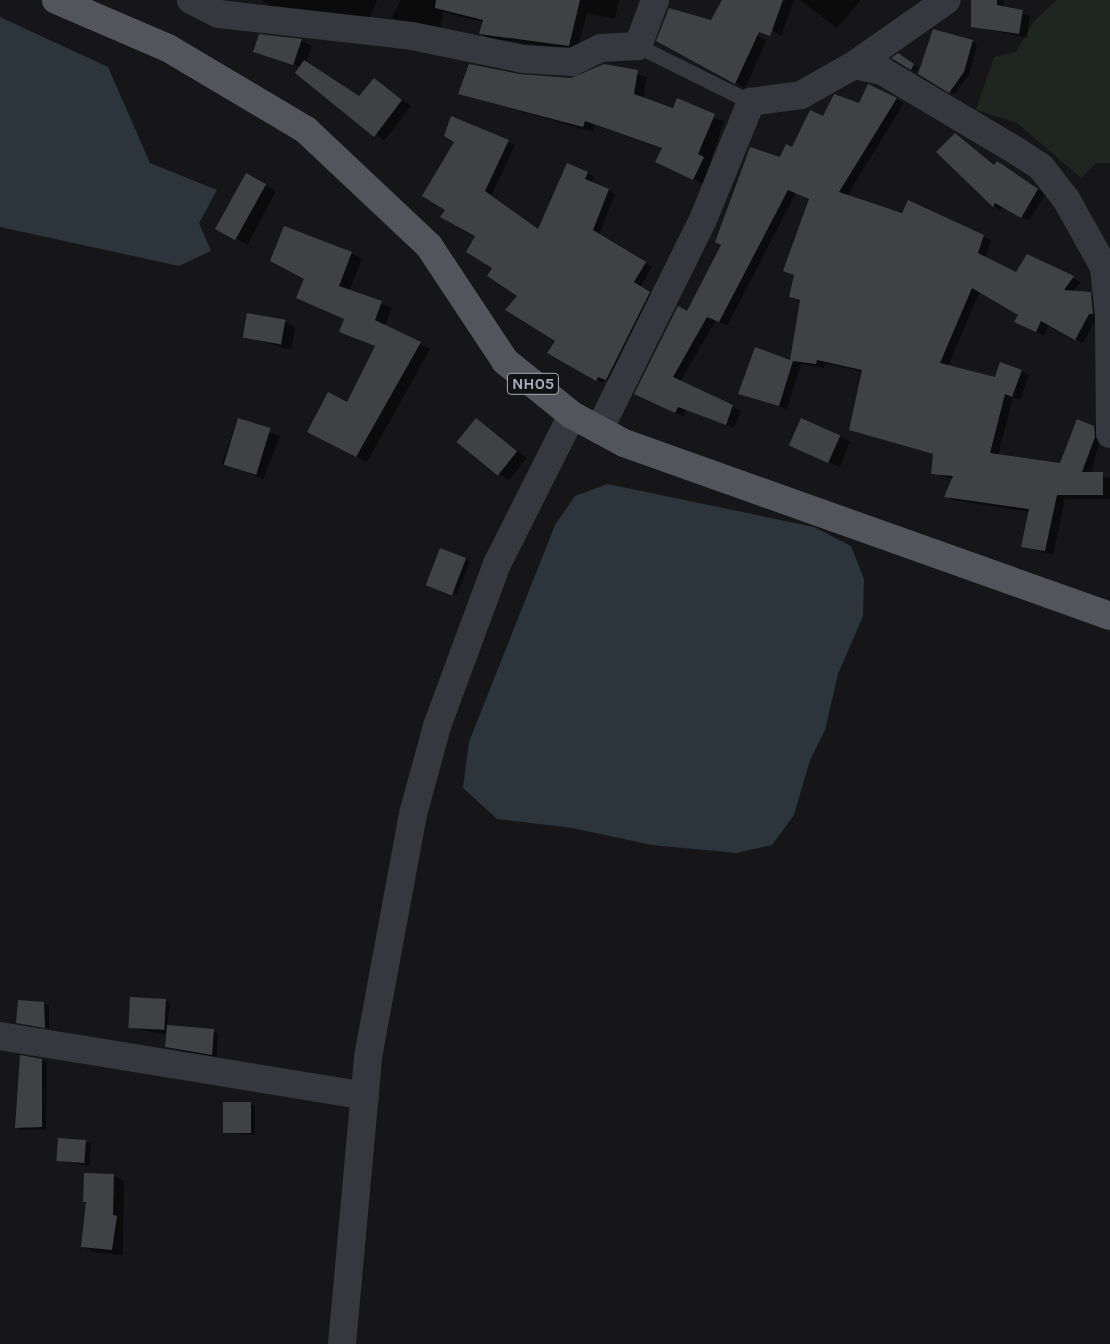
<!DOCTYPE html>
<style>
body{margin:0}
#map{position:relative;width:1110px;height:1344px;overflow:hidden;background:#161618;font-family:Karla,sans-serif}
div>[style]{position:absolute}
.green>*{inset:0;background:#1e261f}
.water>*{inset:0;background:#2c353c}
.shadow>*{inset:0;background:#0007;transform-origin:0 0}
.building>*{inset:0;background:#404145;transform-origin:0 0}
.service>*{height:15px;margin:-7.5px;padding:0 7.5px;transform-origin:7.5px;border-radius:7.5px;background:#37383d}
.minor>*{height:28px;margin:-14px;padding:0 14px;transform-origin:14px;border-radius:14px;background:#37383d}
.primary>*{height:28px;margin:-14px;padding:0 14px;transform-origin:14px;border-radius:14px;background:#53555c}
span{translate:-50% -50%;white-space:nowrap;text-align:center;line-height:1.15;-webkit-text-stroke:4.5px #111113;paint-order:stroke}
.shield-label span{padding:1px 4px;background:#111113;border:1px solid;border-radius:4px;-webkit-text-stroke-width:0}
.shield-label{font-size:16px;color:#a8adb8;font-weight:700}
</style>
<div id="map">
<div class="green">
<i style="clip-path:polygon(1057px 0,1110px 0,1110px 163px,1096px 163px,1081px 178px,1017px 123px,976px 110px,994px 57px,1016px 52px,1034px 21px)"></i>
</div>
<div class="water">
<i style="clip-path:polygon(0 17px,108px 67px,150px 163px,217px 190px,199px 223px,211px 251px,179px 266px,0 227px)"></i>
<i style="clip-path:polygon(608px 484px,814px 527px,851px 546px,864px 579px,863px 616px,838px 674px,825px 730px,810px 760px,794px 815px,772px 845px,736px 853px,652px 845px,572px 828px,497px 819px,463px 788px,469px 742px,555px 525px,575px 496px)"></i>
</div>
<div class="shadow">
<i style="clip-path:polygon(262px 0,377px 0,370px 18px,270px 7px)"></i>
<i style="clip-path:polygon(401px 0,619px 0,615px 19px,587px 13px,577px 50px,488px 38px,480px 33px,484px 22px,443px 12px,441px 28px,400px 22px,392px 17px)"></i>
<i style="clip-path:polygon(727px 0,794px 0,781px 36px)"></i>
<i style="clip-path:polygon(800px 0,861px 0,837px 28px)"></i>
<i style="clip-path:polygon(972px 0,1004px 0,1004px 8px,1030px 16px,1027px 38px,972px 26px)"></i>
<i style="clip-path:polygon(757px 35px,766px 41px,745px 88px,668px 46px)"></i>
<i style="clip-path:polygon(301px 40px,312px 46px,306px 63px,360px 98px,374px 79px,411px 106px,384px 141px,300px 67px,255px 51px)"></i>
<i style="clip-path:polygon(972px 41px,977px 44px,969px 75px,954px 94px,919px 73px)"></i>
<i style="clip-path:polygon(893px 58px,903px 58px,918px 68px,916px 72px)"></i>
<i style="clip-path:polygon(605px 65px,647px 77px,643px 99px,724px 121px,703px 184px,666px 167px,663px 149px,595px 125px,593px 132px,460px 94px,520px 76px,571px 79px)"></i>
<i style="clip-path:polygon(896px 99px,904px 103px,847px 196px,983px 236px,991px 240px,985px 258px,1016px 274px,1027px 256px,1081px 282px,1073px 292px,1098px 298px,1097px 317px,1083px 343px,1049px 325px,1044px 336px,1023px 326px,1016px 322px,1019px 314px,980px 291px,948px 366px,996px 378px,1021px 371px,1029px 375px,1020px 400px,1013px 398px,998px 455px,1061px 464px,1094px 427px,1102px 431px,1091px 473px,1110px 478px,1110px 499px,1065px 499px,1053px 555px,1023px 546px,1030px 512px,953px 500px,945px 496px,953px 479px,932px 473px,935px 455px,850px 430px,863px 372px,825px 363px,824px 368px,801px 364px,787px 409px,740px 393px,791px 361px,801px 302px,790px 297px,795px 276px,785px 270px,810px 200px,796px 193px,727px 326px,716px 320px,680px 382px,741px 411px,734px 428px,686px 410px,683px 416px,644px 398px,687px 313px,780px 159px,823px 118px,859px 105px)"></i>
<i style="clip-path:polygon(955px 134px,996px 166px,1004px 167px,1045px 194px,1029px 221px,1002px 206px,1001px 210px,994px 206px,938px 152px)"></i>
<i style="clip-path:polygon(508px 141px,515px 145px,491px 196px,539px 230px,587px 173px,594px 177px,592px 182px,615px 194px,599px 235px,652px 267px,640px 287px,656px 296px,613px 383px,605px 379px,603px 383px,549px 352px,557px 341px,494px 268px,477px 236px,442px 217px)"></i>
<i style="left:246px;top:175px;width:34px;height:61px;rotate:28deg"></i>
<i style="clip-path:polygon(351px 253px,362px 259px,349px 291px,392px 308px,385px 326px,430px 349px,367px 462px,319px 437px,348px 404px,376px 347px,340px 331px,345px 319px,297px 298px)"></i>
<i style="clip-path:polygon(284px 321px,295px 327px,291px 350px,243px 336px)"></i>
<i style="left:238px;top:420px;width:45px;height:46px;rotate:21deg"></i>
<i style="clip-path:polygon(476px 420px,527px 458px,509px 480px,499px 474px)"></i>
<i style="clip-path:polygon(840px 436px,850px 442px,840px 467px,791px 445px)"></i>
<i style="clip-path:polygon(466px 559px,470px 562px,457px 594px,427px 584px)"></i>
<i style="clip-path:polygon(165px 1000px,170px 1003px,167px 1026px,218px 1033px,217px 1057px,171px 1049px,166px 1047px,167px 1034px,129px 1028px)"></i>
<i style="clip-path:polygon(44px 1003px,49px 1006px,49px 1029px,17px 1022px)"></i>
<i style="clip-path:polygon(42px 1060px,47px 1063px,46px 1129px,21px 1130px,16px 1127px)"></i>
<i style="clip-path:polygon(250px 1103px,255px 1106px,255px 1135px,224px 1133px)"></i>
<i style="clip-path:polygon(86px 1142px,91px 1144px,89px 1166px,57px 1160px)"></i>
<i style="clip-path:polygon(113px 1175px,124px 1181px,123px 1255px,93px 1252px,82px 1246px,88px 1204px,84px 1202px)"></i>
</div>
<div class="building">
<i style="clip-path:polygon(436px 0,580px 0,569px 46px,479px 34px,483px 20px,435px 8px)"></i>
<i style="clip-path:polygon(722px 0,783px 0,770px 36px,759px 32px,735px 84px,656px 41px,669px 8px,711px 20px)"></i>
<i style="clip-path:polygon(971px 0,997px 0,997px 5px,1023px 10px,1019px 34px,971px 27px)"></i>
<i style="clip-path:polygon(933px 29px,973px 40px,964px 72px,949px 93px,918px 74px)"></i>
<i style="clip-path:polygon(259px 34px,302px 39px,293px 65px,253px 52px)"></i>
<i style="clip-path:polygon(898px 53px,914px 64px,911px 70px,891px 58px)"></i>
<i style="clip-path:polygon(304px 60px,359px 96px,374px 78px,402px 100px,374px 137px,295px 73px)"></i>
<i style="clip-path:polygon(469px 64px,520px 74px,571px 78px,604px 64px,638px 70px,634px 94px,673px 108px,677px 98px,715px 114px,698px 154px,704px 157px,693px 180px,655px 162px,662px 148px,585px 121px,583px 127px,458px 94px)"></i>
<i style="clip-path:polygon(868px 84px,897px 98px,839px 192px,902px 213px,908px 200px,984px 235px,978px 253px,1016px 272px,1027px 254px,1074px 276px,1064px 290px,1091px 292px,1093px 314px,1089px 314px,1075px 340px,1041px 321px,1036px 332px,1014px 322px,1018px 315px,972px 288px,940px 363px,995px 377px,1000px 362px,1022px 370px,1012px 397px,1005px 394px,990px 453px,1060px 463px,1077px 419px,1094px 426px,1095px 437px,1082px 472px,1103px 472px,1103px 495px,1057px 495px,1045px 551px,1021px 547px,1029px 509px,944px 497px,953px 476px,931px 474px,933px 454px,849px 430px,862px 370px,817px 360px,816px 364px,793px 361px,779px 406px,738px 394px,755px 347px,790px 360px,800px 300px,789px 297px,794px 275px,783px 271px,809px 199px,788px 190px,719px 322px,707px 317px,673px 377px,733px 405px,726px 425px,678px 407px,675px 413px,634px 394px,678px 306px,687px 311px,721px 245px,715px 242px,750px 147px,780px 157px,786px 144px,792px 147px,810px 110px,823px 116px,834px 94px,859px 103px)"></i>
<i style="clip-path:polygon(451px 116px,509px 140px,485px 191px,538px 229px,567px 163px,588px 172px,585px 179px,609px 189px,593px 230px,646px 262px,634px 282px,650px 292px,606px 380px,598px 377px,596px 381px,547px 353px,555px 341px,505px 310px,517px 296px,487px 276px,492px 268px,466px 252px,475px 236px,440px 217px,445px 210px,422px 196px,454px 142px,444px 136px)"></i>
<i style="clip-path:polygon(955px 133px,994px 165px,997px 161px,1038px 189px,1021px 218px,995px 203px,993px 207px,936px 152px)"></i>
<i style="left:246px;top:173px;width:23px;height:64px;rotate:29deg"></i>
<i style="clip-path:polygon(284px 226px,352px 252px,339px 286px,382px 301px,375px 320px,421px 342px,356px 457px,307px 432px,328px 392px,347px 402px,375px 346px,339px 332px,344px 319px,296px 298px,304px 279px,270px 261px)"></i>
<i style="left:247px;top:313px;width:39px;height:25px;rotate:10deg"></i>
<i style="left:238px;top:418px;width:34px;height:49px;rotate:17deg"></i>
<i style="left:476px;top:418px;width:53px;height:31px;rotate:39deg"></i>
<i style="left:801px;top:418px;width:43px;height:30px;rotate:24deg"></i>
<i style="left:440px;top:548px;width:28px;height:40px;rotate:21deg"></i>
<i style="left:130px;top:997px;width:36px;height:31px;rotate:3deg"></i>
<i style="clip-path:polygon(18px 1000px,44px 1002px,45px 1028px,16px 1023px)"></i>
<i style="clip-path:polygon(167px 1025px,214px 1029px,212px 1055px,165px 1047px)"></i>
<i style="clip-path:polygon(20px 1055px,42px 1059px,42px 1127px,15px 1128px)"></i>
<i style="left:223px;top:1102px;width:28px;height:31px"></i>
<i style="left:58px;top:1138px;width:28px;height:23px;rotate:4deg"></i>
<i style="clip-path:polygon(84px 1173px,114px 1174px,113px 1215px,117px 1216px,112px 1250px,81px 1247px,86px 1202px,83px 1202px)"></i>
</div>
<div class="service">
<i style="left:638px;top:46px;width:126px;rotate:26.4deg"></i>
</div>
<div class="minor">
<i style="left:191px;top:0;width:31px;rotate:27deg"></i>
<i style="left:219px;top:14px;width:194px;rotate:6.5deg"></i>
<i style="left:412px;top:36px;width:113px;rotate:11.7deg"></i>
<i style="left:523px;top:59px;width:49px;rotate:3.5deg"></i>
<i style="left:572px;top:62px;width:32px;rotate:-26deg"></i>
<i style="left:601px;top:48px;width:37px;rotate:-3deg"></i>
<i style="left:638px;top:46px;width:49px;rotate:-69.7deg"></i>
<i style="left:854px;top:65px;width:113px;rotate:-35deg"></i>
<i style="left:599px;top:430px;width:232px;rotate:-63.7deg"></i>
<i style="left:702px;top:222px;width:130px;rotate:-67.8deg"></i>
<i style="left:751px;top:102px;width:50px;rotate:-8deg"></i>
<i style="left:801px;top:95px;width:61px;rotate:-29.5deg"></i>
<i style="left:854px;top:65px;width:29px;rotate:12deg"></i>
<i style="left:882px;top:71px;width:155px;rotate:30.7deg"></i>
<i style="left:1015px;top:150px;width:31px;rotate:33deg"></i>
<i style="left:1041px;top:167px;width:41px;rotate:52deg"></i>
<i style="left:1066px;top:199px;width:78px;rotate:60.8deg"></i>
<i style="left:1104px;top:267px;width:50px;rotate:84.3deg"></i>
<i style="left:1109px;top:317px;width:117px;rotate:89.5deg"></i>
<i style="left:0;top:1036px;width:370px;rotate:9.3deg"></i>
<i style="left:342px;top:1344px;width:288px;rotate:-84.8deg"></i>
<i style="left:368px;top:1057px;width:247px;rotate:-79.5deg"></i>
<i style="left:413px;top:814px;width:91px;rotate:-74.7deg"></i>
<i style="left:437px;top:726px;width:173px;rotate:-69.7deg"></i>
<i style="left:497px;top:564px;width:167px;rotate:-63.3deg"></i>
</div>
<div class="primary">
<i style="left:56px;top:0;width:122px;rotate:23.2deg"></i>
<i style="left:168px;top:48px;width:161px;rotate:30.7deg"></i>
<i style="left:306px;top:130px;width:169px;rotate:43.3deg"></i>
<i style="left:429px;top:246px;width:138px;rotate:56.5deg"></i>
<i style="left:505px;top:361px;width:86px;rotate:38.9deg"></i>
<i style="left:572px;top:415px;width:59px;rotate:28.3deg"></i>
<i style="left:624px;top:443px;width:516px;rotate:19.59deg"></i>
</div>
<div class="shield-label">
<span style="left:533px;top:384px">NH05</span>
</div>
</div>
